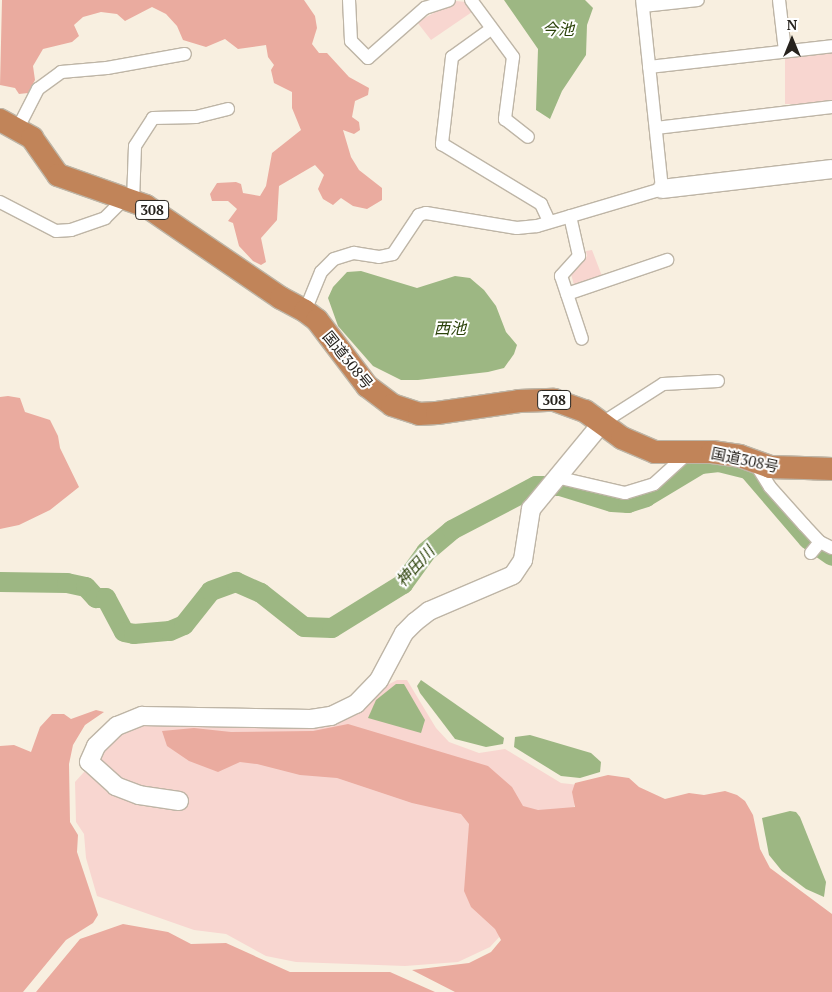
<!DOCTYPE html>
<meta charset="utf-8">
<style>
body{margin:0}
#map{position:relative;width:832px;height:992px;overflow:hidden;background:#f8efe0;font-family:"PT Serif","Noto Sans JP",serif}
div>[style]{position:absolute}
.green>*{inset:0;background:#f8d6d0;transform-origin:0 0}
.forest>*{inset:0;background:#eaab9f}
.water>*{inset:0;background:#9db783}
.river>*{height:20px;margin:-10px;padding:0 10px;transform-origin:10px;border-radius:10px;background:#9db783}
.roads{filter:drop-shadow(1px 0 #beb5a6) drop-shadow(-1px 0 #beb5a6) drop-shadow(0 1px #beb5a6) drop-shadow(0 -1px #beb5a6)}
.street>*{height:12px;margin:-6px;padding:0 6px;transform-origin:6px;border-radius:6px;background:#fff}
.secondary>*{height:18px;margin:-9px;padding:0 9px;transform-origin:9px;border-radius:9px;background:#fff}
.highway>*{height:22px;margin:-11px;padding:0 11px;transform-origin:11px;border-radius:11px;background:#c18459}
span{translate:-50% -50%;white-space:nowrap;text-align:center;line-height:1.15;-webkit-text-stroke:4px #fff;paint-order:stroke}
.shield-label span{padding:1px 4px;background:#fff;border:1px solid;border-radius:4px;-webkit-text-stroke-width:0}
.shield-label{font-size:14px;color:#27231e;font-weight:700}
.street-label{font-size:15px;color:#27231e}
.water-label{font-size:16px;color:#2b4209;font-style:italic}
.north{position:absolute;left:767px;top:15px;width:50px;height:50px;-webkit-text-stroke:4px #fff;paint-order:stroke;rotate:0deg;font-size:14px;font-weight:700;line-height:20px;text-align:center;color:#27231e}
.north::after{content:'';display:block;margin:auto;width:18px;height:22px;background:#27231e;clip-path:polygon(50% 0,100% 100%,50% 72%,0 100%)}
</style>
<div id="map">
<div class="green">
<i style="clip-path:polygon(456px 1px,466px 2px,472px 12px,431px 40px,417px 22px)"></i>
<i style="left:832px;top:53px;width:51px;height:47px;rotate:90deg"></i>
<i style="clip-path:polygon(592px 250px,602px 276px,574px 285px,571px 274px,587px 256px,586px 251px)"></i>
<i style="clip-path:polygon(397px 680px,407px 680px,436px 728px,449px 742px,479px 753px,505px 749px,561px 783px,579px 785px,569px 829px,502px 934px,490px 947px,458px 962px,405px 966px,296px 962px,266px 956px,226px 934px,194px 930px,97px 896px,86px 858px,84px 834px,76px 822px,75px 782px,121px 731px,139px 723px,312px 725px)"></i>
</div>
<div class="forest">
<i style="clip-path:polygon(2px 0,304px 0,315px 16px,317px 28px,312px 44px,319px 53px,327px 53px,349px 77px,369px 88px,368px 95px,355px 101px,352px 117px,359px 122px,360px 130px,354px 134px,343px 130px,351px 157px,359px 170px,382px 188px,382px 200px,367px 209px,353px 206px,341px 198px,333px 205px,323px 199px,318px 189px,324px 175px,315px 165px,279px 186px,277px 220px,261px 238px,266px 262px,261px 265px,253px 261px,239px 246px,233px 223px,228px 221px,237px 209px,228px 201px,212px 201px,210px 194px,217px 183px,236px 182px,241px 184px,243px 193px,260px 196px,266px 186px,272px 153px,301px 130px,292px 108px,292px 92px,274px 83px,271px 70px,274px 65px,268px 57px,266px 45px,238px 49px,225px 39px,206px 47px,183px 40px,177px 26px,166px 14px,152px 7px,125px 21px,117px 14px,101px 12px,83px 17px,74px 25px,79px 36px,72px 42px,43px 49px,33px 66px,35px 80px,28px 93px,19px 94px,15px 88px,0 85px)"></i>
<i style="clip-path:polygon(8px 396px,20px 398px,25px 412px,50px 420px,58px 436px,60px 448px,79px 487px,50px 510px,19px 525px,0 529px,0 397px)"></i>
<i style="clip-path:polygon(96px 710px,104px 712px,85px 725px,73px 745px,69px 764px,70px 822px,78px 835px,77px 852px,98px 915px,93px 923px,66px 940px,23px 992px,0 992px,0 746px,14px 745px,31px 752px,40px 727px,52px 714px,64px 714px,71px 719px)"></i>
<i style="clip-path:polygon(348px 724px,488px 766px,512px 787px,523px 806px,538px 810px,575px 807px,572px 792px,575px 783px,608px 775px,629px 778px,639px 787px,665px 799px,689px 793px,704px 795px,725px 791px,737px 795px,745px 801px,753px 815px,760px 849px,770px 868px,832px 914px,832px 992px,455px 992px,412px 970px,469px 963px,491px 952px,501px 940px,495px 929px,471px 907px,464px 891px,469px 824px,461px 814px,412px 803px,337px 778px,300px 775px,257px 764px,240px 762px,218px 772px,189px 761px,167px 746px,162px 731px,194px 728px,231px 732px,313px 731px)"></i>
<i style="clip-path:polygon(123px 924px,168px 932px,191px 944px,226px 943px,290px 972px,390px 972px,435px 992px,36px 992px,80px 939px)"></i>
</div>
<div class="water">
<i style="clip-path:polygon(504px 0,585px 0,593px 8px,587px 25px,586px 55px,562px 91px,550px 119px,536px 110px,538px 49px)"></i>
<i style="clip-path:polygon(361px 271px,417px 288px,455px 276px,470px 278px,484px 290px,496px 306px,506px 332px,517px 345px,514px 354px,504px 368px,488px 372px,418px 380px,401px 380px,373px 366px,338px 326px,328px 298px,333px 287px,347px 272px)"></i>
<i style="clip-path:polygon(421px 680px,504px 738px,503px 744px,486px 747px,455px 739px,420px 693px,417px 686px)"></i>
<i style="clip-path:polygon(396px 684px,404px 684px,425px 720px,421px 733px,368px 718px,376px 700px)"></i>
<i style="clip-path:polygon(530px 735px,591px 753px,601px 762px,600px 772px,580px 778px,561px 776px,514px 747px,515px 737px)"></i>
<i style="clip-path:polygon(790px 811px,796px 812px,800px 817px,826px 882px,824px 897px,806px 889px,782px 871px,769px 855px,762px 818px)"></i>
</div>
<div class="river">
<i style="left:0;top:582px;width:67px;rotate:0.9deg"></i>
<i style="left:67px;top:583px;width:19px;rotate:12deg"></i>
<i style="left:86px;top:587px;width:15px;rotate:48deg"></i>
<i style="left:96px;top:598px;width:10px"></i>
<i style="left:106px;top:598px;width:38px;rotate:62deg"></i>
<i style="left:124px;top:632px;width:10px;rotate:11deg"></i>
<i style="left:134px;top:634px;width:36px;rotate:-5deg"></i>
<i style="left:170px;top:631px;width:15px;rotate:-23deg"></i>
<i style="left:184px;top:625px;width:43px;rotate:-51.5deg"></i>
<i style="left:211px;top:591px;width:27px;rotate:-20deg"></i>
<i style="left:236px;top:582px;width:27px;rotate:24deg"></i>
<i style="left:261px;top:593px;width:55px;rotate:38.3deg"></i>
<i style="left:304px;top:627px;width:28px;rotate:2deg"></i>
<i style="left:332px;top:628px;width:84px;rotate:-31.8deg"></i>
<i style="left:403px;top:584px;width:39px;rotate:-54deg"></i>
<i style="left:426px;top:552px;width:34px;rotate:-40deg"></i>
<i style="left:452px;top:530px;width:95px;rotate:-27.6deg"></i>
<i style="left:536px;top:486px;width:24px"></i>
<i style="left:560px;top:486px;width:54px;rotate:17.1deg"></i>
<i style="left:612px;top:502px;width:16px;rotate:4deg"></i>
<i style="left:628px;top:503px;width:19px;rotate:-18deg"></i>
<i style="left:646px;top:497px;width:64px;rotate:-31deg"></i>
<i style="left:701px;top:464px;width:18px;rotate:-6deg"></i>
<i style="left:719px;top:462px;width:30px;rotate:14deg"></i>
<i style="left:748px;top:469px;width:92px;rotate:49.4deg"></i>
<i style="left:808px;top:539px;width:29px;rotate:35deg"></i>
</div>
<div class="roads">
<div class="street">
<i style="left:349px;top:0;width:41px;rotate:87.2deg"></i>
<i style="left:351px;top:41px;width:24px;rotate:45deg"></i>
<i style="left:368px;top:58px;width:76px;rotate:-41.3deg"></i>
<i style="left:425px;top:8px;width:25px;rotate:-18deg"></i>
<i style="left:471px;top:0;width:71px;rotate:53.6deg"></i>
<i style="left:513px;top:57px;width:63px;rotate:97.4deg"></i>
<i style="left:505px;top:119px;width:29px;rotate:38deg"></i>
<i style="left:779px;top:0;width:51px;rotate:83.3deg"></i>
<i style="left:643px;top:6px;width:55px;rotate:-6.2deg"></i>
<i style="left:491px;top:29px;width:48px;rotate:144.3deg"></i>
<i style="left:452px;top:57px;width:88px;rotate:96.6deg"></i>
<i style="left:442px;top:144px;width:116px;rotate:31.2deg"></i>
<i style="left:541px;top:204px;width:19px;rotate:65deg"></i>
<i style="left:649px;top:67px;width:184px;rotate:-6.5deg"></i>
<i style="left:18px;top:128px;width:44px;rotate:-62.9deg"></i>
<i style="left:38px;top:89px;width:29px;rotate:-36deg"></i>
<i style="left:61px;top:72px;width:46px;rotate:-5deg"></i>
<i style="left:107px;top:68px;width:79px;rotate:-10.2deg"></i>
<i style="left:656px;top:128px;width:177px;rotate:-6.8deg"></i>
<i style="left:133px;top:201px;width:55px;rotate:-87.9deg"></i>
<i style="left:135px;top:146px;width:33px;rotate:-57deg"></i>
<i style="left:153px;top:118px;width:43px;rotate:-1.3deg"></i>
<i style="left:196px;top:117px;width:33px;rotate:-14deg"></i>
<i style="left:0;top:202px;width:63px;rotate:27.4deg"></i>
<i style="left:56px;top:231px;width:15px;rotate:-4deg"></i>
<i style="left:71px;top:230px;width:36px;rotate:-19deg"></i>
<i style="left:105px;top:218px;width:28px;rotate:-45deg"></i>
<i style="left:570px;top:216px;width:41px;rotate:77.3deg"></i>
<i style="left:579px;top:256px;width:27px;rotate:132deg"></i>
<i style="left:561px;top:276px;width:66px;rotate:71.6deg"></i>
<i style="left:567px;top:294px;width:106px;rotate:-18.8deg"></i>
<i style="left:305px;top:311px;width:42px;rotate:-67.7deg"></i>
<i style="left:321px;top:272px;width:18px;rotate:-45deg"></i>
<i style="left:334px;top:259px;width:21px;rotate:-17deg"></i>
<i style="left:354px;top:253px;width:25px;rotate:9deg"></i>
<i style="left:379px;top:257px;width:14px;rotate:-12deg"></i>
<i style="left:393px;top:254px;width:47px;rotate:-56.3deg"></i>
<i style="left:419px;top:215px;width:7px;rotate:-16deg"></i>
<i style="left:426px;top:213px;width:92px;rotate:9.4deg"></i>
<i style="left:517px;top:228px;width:20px;rotate:-6deg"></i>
<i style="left:537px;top:226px;width:130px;rotate:-16.5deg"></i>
<i style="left:662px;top:189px;width:190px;rotate:-96deg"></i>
<i style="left:602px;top:423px;width:72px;rotate:-32.6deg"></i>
<i style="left:663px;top:384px;width:55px;rotate:-3.1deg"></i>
<i style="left:755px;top:463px;width:28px;rotate:58deg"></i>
<i style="left:770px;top:487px;width:51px;rotate:48.2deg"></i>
<i style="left:804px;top:525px;width:23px;rotate:47deg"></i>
<i style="left:820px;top:542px;width:13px;rotate:27deg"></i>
<i style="left:556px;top:477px;width:71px;rotate:13.1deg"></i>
<i style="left:625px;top:493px;width:30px;rotate:-17deg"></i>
<i style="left:654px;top:484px;width:45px;rotate:-42.3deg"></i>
<i style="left:811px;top:553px;width:14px;rotate:-51deg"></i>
</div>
<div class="secondary">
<i style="left:662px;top:189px;width:171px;rotate:-6.7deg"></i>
<i style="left:179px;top:801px;width:40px;rotate:-171.5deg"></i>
<i style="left:139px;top:795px;width:25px;rotate:-159deg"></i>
<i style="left:116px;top:786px;width:36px;rotate:-138deg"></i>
<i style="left:89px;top:762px;width:17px;rotate:-66deg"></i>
<i style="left:96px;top:746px;width:29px;rotate:-44deg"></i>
<i style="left:117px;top:726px;width:27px;rotate:-22deg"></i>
<i style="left:142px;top:716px;width:169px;rotate:1deg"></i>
<i style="left:311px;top:719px;width:20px;rotate:-9deg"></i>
<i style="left:331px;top:716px;width:28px;rotate:-26deg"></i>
<i style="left:356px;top:704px;width:33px;rotate:-46deg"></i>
<i style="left:379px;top:680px;width:53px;rotate:-62deg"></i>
<i style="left:404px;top:633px;width:16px;rotate:-45deg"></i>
<i style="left:415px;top:622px;width:18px;rotate:-38deg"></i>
<i style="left:429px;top:611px;width:91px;rotate:-23.2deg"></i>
<i style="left:513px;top:575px;width:18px;rotate:-56deg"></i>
<i style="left:523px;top:560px;width:52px;rotate:-81.1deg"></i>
<i style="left:531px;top:509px;width:112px;rotate:-50.5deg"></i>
</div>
<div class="highway">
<i style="left:0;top:120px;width:37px;rotate:29deg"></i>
<i style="left:32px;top:138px;width:45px;rotate:54.9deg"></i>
<i style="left:58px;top:175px;width:93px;rotate:19.4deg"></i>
<i style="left:146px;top:206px;width:163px;rotate:34.3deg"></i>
<i style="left:281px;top:298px;width:27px;rotate:28deg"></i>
<i style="left:305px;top:311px;width:15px;rotate:37deg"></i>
<i style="left:317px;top:320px;width:83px;rotate:52.9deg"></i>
<i style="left:367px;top:386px;width:31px;rotate:37deg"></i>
<i style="left:392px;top:405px;width:28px;rotate:18deg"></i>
<i style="left:419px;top:414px;width:18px;rotate:-3deg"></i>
<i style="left:437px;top:413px;width:83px;rotate:-8.3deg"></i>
<i style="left:519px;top:401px;width:35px;rotate:-2deg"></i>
<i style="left:554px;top:400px;width:33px;rotate:20deg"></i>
<i style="left:585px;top:411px;width:46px;rotate:36.1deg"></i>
<i style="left:622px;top:438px;width:36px;rotate:23deg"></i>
<i style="left:655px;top:452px;width:57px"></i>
<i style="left:712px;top:452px;width:28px;rotate:8deg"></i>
<i style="left:740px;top:456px;width:32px;rotate:20deg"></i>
<i style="left:770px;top:467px;width:62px;rotate:1.8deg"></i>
</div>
</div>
<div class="shield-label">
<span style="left:152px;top:210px">308</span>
<span style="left:554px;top:400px">308</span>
</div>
<div class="street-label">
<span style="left:348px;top:360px;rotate:51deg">国道308号</span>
<span style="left:745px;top:460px;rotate:12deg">国道308号</span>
</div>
<div class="water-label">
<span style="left:558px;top:29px">今池</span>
<span style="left:450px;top:328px">西池</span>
<span style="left:415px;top:566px;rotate:-48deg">神田川</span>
</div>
<div class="north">N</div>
</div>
